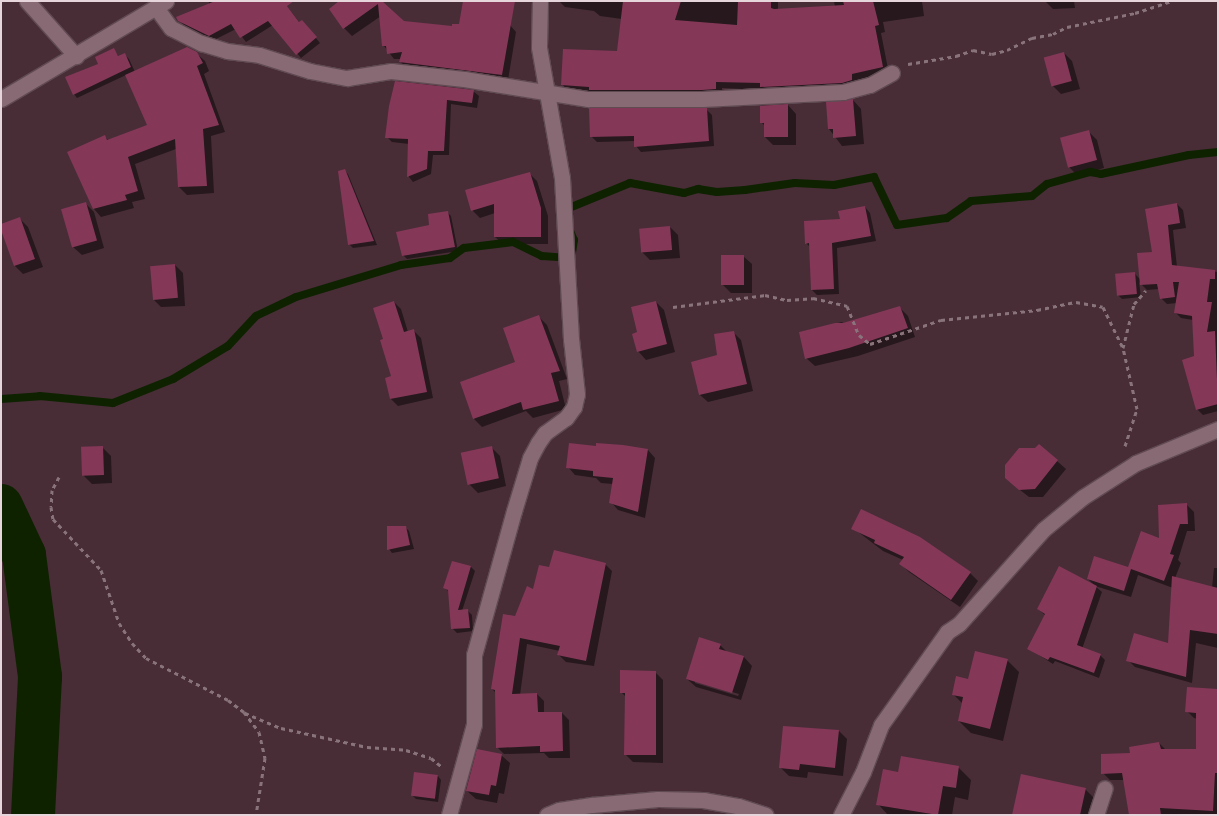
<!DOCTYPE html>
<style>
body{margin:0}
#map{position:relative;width:1219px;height:816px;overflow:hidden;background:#482d37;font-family:"Varela Round",sans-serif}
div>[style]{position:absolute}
.shadow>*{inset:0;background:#0007}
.stream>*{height:8px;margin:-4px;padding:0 4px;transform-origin:4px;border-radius:4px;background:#0f2200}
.river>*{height:44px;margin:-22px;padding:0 22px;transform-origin:22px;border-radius:22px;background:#0f2200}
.building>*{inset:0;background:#843757;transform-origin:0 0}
.path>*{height:3px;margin-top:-1.5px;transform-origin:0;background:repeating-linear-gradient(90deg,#8a747c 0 4px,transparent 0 8px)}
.roads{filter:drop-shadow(1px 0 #614b53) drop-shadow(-1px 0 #614b53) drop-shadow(0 1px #614b53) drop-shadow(0 -1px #614b53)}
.minor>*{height:15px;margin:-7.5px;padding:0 7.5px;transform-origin:7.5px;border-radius:7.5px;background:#886a74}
span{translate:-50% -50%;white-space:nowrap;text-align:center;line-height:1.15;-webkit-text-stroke:4.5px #482d37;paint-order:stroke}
.frame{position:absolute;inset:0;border:2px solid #e6d5da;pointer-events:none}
</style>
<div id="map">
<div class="shadow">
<i style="clip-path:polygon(208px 1px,283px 1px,300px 23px,306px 26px,320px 43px,301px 58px,273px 25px,246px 42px,236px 29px,214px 40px,184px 25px,179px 20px,210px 5px)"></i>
<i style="clip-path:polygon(375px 1px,380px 7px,404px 23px,453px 28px,510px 25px,516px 32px,508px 80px,407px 68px,401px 62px,401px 59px,394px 59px,384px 46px,381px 16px,352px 36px,344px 28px)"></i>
<i style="clip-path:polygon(559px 1px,778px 1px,778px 10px,835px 7px,834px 1px,922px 1px,924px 16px,883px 22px,885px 32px,881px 33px,889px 74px,858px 80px,858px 87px,764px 90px,722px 88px,722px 95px,569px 92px,563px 85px,618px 53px,622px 19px,600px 16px,594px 11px,565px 7px)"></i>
<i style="clip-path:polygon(1045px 1px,1074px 1px,1075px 8px,1053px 9px)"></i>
<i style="clip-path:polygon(114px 50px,119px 57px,125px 55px,129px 59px,135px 72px,196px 53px,205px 61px,209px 71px,204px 74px,225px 132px,211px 136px,214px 193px,187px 195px,179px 187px,176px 149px,135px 164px,145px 199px,132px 202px,134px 208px,101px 217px,94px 209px,105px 137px,109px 141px,149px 125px,126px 75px,77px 98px,74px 94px)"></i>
<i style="clip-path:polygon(1064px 53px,1072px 61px,1080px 89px,1061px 94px,1053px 86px,1045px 58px)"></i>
<i style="clip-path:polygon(396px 82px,473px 91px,479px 96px,477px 108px,451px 104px,449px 155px,433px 155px,431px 174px,413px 182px,409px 177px,409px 144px,392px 142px,387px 137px)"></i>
<i style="clip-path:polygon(853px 100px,861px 109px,864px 144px,842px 146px,829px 129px)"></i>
<i style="clip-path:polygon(788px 105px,796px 114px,796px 145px,773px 145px,765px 137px,765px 126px,761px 122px)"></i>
<i style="clip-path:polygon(706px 109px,712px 115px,714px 146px,641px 152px,636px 146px,635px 141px,597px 142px,591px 136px)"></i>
<i style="clip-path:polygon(1089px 132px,1097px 140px,1104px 168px,1077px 175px,1069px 167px,1062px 138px)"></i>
<i style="clip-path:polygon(344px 170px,348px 174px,377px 245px,353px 248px,349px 244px)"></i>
<i style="clip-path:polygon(530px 174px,537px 181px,548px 216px,548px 244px,503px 244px,495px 237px,495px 213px,480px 218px,473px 211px,467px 191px)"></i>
<i style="clip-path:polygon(85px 203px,94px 212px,104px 248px,82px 255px,73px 247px)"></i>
<i style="clip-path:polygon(1177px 204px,1183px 210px,1186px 228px,1173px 230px,1177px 267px,1218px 272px,1218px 411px,1203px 415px,1197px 409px,1193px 320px,1181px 318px,1175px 312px,1177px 303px,1167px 304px,1161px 298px,1159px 289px,1147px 290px,1139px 282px,1141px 297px,1122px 299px,1118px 295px,1135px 274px,1141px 280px)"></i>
<i style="clip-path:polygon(865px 207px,870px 213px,876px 241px,837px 248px,839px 294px,817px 295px,812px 290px,810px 247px,806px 243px)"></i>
<i style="clip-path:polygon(447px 212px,451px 216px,458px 251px,407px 259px,403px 255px,430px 226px)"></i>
<i style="clip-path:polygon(20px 219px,28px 227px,43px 267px,23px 274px,15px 266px,1px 226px)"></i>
<i style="clip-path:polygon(670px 227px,678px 235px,680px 258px,650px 260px,642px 252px)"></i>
<i style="clip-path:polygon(743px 256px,752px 264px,752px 293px,731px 293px,723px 285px)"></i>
<i style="clip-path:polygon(175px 265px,183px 273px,185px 306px,161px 307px,153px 299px)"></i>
<i style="clip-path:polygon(394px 302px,401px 309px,408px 332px,414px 331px,421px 338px,433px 398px,398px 406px,391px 399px,393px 377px,385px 340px)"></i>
<i style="clip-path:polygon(656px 302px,664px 310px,675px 352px,646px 360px,638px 351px,639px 333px)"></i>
<i style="clip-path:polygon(900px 308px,908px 316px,915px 337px,858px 356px,815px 366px,806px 358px,800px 332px,842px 322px,844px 324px)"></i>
<i style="clip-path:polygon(539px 317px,547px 325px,567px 379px,559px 381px,566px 409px,533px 418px,526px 411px,482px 427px,474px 419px,517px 363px)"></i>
<i style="clip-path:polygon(734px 333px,741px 340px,753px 391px,708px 402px,700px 395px)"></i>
<i style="clip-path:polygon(1039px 445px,1066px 469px,1043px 497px,1029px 497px,1015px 486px)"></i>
<i style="clip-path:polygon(491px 447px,500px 456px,506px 486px,478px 493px,469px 484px)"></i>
<i style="clip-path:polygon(103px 448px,111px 456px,112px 483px,92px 484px,84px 476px)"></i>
<i style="clip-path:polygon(648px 450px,655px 458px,645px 518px,618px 510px,611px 502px,613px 484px,601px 483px,596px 478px,575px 475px,568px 467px)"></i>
<i style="clip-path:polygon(1187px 505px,1194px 512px,1195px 531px,1187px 531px,1178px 560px,1181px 563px,1175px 578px,1212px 588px,1214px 568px,1218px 568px,1218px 648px,1196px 643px,1192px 683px,1135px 667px,1128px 660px,1169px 645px,1173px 588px,1138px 575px,1131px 597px,1095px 586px,1088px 579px,1129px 568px,1161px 540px)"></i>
<i style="clip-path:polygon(405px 527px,409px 531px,414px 549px,392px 553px,389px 549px)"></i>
<i style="clip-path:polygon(853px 528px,970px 573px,978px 581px,960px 607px,909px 572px,901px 564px,903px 560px,883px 551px)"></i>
<i style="clip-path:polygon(453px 562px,471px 567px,475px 571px,462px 611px,468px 611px,472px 615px,473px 631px,457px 633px,453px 629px,449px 592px,445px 588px)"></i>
<i style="clip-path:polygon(605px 564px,612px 571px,594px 666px,566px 662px,559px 655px,560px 651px,527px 644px,520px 695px,537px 694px,544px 701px,544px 714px,562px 713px,569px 720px,570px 758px,549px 758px,544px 753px,504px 754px,497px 747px,496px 693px,492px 689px,516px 618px,550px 568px)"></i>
<i style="clip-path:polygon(1095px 586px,1102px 592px,1082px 649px,1100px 655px,1105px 660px,1099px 678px,1055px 661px,1053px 664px,1028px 648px,1046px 616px,1038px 609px)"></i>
<i style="clip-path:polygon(evenodd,720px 645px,728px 653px,744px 657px,752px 666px,741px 700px,696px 687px,687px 679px,720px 645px,695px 681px,739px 694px,738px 696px,695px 683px,695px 681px)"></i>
<i style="clip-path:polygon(1007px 660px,1019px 672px,1003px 741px,971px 733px,959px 721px,963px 704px,953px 694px,969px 681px)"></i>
<i style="clip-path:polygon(655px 672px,663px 680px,663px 763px,633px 762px,625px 754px,626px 697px,621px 692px)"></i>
<i style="clip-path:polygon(1218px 690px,1218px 815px,1130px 815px,1124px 780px,1110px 780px,1103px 773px,1132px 755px,1159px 743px,1166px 750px,1198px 750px,1198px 719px,1194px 718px,1187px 711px)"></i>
<i style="clip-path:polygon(839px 731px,847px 739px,843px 776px,808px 772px,807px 778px,789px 776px,780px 767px)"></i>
<i style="clip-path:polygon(501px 755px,510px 763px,504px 794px,499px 793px,497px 803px,476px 799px,467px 791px)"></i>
<i style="clip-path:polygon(959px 768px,971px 780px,968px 800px,955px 797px,952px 815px,888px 815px,878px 804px,899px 773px)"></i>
<i style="clip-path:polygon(438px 776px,441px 780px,438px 802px,416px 799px,412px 795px)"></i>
<i style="clip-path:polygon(1085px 789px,1097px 801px,1094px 815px,1053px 815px)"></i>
</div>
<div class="stream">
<i style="left:569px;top:215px;width:7px;rotate:-90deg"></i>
<i style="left:569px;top:208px;width:66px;rotate:-22.3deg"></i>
<i style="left:630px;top:183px;width:55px;rotate:10.5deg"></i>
<i style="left:684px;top:193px;width:15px;rotate:-16deg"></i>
<i style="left:698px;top:189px;width:19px;rotate:9deg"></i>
<i style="left:717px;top:192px;width:28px;rotate:-4deg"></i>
<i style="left:745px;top:190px;width:50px;rotate:-8deg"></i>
<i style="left:795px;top:183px;width:39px;rotate:3deg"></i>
<i style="left:834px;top:185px;width:41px;rotate:-11.3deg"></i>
<i style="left:874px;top:177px;width:53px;rotate:64.4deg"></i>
<i style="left:897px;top:225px;width:50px;rotate:-8deg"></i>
<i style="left:947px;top:218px;width:29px;rotate:-35deg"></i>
<i style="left:971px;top:201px;width:61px;rotate:-4.7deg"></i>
<i style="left:1032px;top:196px;width:19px;rotate:-39deg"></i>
<i style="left:1047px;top:184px;width:45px;rotate:-15.6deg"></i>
<i style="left:1090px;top:172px;width:11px;rotate:10deg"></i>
<i style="left:1101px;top:174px;width:90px;rotate:-12.2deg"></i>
<i style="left:1189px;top:155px;width:29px;rotate:-6deg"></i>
<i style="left:569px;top:229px;width:12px;rotate:66deg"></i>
<i style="left:574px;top:240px;width:13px;rotate:99deg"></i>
<i style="left:1px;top:399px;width:39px;rotate:-4deg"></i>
<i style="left:40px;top:396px;width:73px;rotate:5.5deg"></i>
<i style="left:113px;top:403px;width:65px;rotate:-21.8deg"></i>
<i style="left:173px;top:379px;width:64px;rotate:-31deg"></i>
<i style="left:228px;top:346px;width:41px;rotate:-47deg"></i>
<i style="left:256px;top:316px;width:44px;rotate:-25.4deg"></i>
<i style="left:296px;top:297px;width:110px;rotate:-16.9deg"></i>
<i style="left:401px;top:265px;width:49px;rotate:-8.1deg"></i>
<i style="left:450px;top:258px;width:17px;rotate:-36deg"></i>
<i style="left:464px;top:248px;width:49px;rotate:-7deg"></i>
<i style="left:513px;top:242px;width:32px;rotate:26deg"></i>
<i style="left:542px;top:256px;width:16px;rotate:4deg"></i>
</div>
<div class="river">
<i style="left:1px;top:506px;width:54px;rotate:64.9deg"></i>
<i style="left:24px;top:555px;width:123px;rotate:82.5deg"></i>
<i style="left:40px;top:677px;width:138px;rotate:92.9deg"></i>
</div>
<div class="building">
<i style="clip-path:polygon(215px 1px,294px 1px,287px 6px,299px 22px,302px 20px,317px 37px,296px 55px,268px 21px,240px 38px,231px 24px,209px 36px,178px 21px,176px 17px)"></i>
<i style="clip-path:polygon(339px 1px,382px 1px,404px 21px,452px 26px,452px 24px,459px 24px,463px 1px,515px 1px,502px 75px,399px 62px,402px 52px,387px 54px,386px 46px,382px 46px,378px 4px,343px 29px,329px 9px)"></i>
<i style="clip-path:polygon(623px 1px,681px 1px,675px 20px,737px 25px,738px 1px,771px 1px,771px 8px,774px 9px,844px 5px,843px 1px,873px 1px,879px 25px,875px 26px,883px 67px,852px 74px,852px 80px,842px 83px,760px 87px,760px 83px,716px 82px,716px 89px,702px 90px,589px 90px,589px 87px,561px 85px,563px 49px,617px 51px)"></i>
<i style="clip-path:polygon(187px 47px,197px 52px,203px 63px,197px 66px,219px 125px,203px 129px,207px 186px,178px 187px,175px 139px,128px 157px,138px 191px,125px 195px,127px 200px,93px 209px,67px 152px,105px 135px,107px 140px,147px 125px,125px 75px)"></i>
<i style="clip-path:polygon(114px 48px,118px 56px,125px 53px,131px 67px,73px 95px,65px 77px,98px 64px,95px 57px)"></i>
<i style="left:1064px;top:52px;width:30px;height:21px;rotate:75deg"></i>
<i style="clip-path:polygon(395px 81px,474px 90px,472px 103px,447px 100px,444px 151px,428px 151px,427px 169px,407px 177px,408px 139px,385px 138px,389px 106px)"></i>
<i style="clip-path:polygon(853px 99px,856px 136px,833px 138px,833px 129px,828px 129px,826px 102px)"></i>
<i style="clip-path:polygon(788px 104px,788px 137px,764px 137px,764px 123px,760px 123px,760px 106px)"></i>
<i style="clip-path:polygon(589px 108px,707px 108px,709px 141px,634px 147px,634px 136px,590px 137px)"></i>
<i style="left:1089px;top:130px;width:31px;height:30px;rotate:75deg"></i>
<i style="clip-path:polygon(345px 169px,374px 241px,348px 245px,338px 171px)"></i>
<i style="clip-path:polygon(530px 172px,541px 208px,541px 237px,494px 237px,494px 204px,471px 211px,465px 190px)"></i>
<i style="left:86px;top:202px;width:40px;height:26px;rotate:74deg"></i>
<i style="clip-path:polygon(1177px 203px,1180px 223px,1168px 225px,1172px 265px,1215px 270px,1215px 279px,1210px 279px,1207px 302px,1212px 302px,1207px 332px,1215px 331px,1218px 404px,1196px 410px,1182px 360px,1194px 356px,1192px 316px,1174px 313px,1179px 282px,1173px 282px,1175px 297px,1160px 299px,1157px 284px,1140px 285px,1137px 253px,1152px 252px,1145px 209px)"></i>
<i style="clip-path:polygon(865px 206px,871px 236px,832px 243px,834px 289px,811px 290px,809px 243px,805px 244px,804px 221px,840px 219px,838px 211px)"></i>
<i style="clip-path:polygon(448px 211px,455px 247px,402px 256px,396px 232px,429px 225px,428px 214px)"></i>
<i style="clip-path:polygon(20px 217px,35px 259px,14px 266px,1px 230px,1px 224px)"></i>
<i style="left:670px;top:226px;width:24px;height:31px;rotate:85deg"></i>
<i style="left:721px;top:255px;width:23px;height:30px"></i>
<i style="left:175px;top:264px;width:34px;height:25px;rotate:85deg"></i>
<i style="left:1135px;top:272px;width:22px;height:20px;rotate:85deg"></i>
<i style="clip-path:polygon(394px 301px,404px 332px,414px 329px,427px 392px,390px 399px,385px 378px,391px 376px,380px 340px,383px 339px,373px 308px)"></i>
<i style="clip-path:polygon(656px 301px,667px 344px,637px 352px,632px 334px,637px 332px,631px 307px)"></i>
<i style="clip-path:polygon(900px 306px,908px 328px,849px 348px,805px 359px,799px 332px,835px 323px,843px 323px)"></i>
<i style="clip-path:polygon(539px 315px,560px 371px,551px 373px,559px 401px,523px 410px,521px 402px,473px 419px,460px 382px,515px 362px,503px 328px)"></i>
<i style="clip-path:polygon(734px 331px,747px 384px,699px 395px,691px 362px,717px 355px,714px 334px)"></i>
<i style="clip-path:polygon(569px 443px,596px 446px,596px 443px,623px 445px,648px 449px,638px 512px,609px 503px,613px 478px,593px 476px,593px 471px,566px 468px)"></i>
<i style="clip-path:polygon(1039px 444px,1058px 460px,1035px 489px,1019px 490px,1005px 478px,1005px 465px,1019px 448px,1035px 448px)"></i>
<i style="left:103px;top:446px;width:29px;height:22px;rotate:88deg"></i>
<i style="left:492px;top:446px;width:33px;height:32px;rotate:78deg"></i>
<i style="clip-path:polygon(1187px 503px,1188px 524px,1180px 524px,1170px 554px,1174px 555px,1164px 581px,1131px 569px,1124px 591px,1087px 579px,1094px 556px,1128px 567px,1141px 531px,1159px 538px,1158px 505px)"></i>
<i style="clip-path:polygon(861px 509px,920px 537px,971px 572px,951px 600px,899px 564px,904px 557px,874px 543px,875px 540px,851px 529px)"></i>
<i style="clip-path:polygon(387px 526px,406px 526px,410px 545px,387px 550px)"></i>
<i style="clip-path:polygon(554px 550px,606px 563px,586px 661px,557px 655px,560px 646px,520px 638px,512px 694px,537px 693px,538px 712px,562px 712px,563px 751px,540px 752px,540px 746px,496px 748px,495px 690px,491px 689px,503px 614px,515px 616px,527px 586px,533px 589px,539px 565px,549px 567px)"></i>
<i style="clip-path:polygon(452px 561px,471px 566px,458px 610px,468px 609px,470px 628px,451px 629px,448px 590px,443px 588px)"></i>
<i style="clip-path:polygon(1059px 566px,1097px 586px,1077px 645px,1101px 654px,1094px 673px,1050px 657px,1048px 660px,1027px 649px,1045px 614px,1037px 609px)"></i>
<i style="clip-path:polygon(1172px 576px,1218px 588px,1218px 634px,1190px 630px,1186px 677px,1126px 661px,1134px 633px,1168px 643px)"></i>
<i style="clip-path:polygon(699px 637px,721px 644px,719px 649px,744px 656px,732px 693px,686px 679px)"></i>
<i style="clip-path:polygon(975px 651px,1008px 659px,990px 729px,958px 721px,963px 697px,952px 695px,956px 676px,968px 679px)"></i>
<i style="clip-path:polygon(620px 670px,656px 671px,656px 755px,624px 755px,625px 693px,620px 693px)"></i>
<i style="clip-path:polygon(1187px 687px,1218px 689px,1218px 773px,1215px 773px,1213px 811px,1160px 808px,1161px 815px,1129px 815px,1122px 773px,1101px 774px,1101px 754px,1130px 753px,1129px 747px,1159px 742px,1161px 749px,1196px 749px,1196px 713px,1185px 712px)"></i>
<i style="clip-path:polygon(783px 726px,839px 730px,835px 768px,800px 764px,799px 770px,779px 768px)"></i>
<i style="clip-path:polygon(477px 749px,502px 754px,496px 786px,491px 785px,489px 795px,466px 791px)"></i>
<i style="clip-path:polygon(901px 756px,959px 766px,956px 788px,943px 786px,938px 815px,876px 805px,883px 769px,898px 772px)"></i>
<i style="left:414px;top:772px;width:24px;height:24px;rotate:7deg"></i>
<i style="clip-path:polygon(1021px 774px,1086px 788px,1080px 815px,1012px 815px)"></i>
</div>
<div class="path">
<i style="left:908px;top:64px;width:49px;rotate:-9.5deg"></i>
<i style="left:956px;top:56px;width:18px;rotate:-19deg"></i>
<i style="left:973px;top:50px;width:19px;rotate:12deg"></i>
<i style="left:992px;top:54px;width:16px;rotate:-15deg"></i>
<i style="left:1007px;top:50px;width:28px;rotate:-26deg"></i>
<i style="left:1032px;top:38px;width:21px;rotate:-11deg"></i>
<i style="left:1053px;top:34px;width:16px;rotate:-27deg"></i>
<i style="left:1067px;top:27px;width:69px;rotate:-11.6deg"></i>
<i style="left:1135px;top:13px;width:39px;rotate:-18deg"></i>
<i style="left:673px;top:307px;width:93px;rotate:-7.4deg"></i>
<i style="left:765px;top:295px;width:23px;rotate:13deg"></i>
<i style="left:787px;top:300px;width:26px;rotate:-4deg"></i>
<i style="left:813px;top:298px;width:35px;rotate:13deg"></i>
<i style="left:847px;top:306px;width:31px;rotate:68deg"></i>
<i style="left:859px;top:335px;width:14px;rotate:39deg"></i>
<i style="left:870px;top:344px;width:75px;rotate:-18.7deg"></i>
<i style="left:941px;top:320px;width:97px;rotate:-5.9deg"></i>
<i style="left:1037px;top:310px;width:40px;rotate:-12deg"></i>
<i style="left:1076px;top:302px;width:27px;rotate:10deg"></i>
<i style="left:1103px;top:307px;width:46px;rotate:64deg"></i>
<i style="left:1125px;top:446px;width:39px;rotate:-72deg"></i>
<i style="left:1137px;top:409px;width:63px;rotate:-102.9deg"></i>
<i style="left:1123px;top:348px;width:45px;rotate:-76deg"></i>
<i style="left:1134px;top:304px;width:18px;rotate:-49deg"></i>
<i style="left:59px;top:477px;width:15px;rotate:118deg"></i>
<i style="left:52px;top:490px;width:17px;rotate:93deg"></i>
<i style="left:51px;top:507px;width:12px;rotate:81deg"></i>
<i style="left:53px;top:519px;width:70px;rotate:46.7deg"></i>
<i style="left:101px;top:570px;width:56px;rotate:71.2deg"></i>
<i style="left:119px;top:623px;width:24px;rotate:57deg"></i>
<i style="left:132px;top:643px;width:21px;rotate:47deg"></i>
<i style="left:146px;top:658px;width:92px;rotate:27.1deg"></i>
<i style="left:228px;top:700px;width:20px;rotate:37deg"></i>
<i style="left:244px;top:712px;width:25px;rotate:53deg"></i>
<i style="left:259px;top:732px;width:27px;rotate:77deg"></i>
<i style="left:265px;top:758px;width:58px;rotate:99deg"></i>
<i style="left:245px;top:713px;width:39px;rotate:23deg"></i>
<i style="left:281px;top:728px;width:88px;rotate:12.5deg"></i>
<i style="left:367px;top:747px;width:39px;rotate:4deg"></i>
<i style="left:406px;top:750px;width:26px;rotate:18deg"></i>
<i style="left:431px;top:758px;width:14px;rotate:39deg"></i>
</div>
<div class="roads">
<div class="minor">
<i style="left:27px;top:1px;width:74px;rotate:48.3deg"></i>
<i style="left:157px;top:9px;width:24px;rotate:54deg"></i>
<i style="left:171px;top:28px;width:34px;rotate:27deg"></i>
<i style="left:201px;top:43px;width:27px;rotate:17deg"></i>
<i style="left:227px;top:51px;width:32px;rotate:7deg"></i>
<i style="left:259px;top:55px;width:53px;rotate:17.4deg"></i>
<i style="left:310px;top:71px;width:38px;rotate:11deg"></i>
<i style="left:347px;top:78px;width:45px;rotate:-9deg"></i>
<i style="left:391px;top:71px;width:73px;rotate:6.3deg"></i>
<i style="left:464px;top:79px;width:126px;rotate:9.2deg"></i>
<i style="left:588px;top:99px;width:114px"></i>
<i style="left:702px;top:99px;width:141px;rotate:-2.8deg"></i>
<i style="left:843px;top:92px;width:28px;rotate:-15deg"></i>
<i style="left:870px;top:85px;width:25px;rotate:-29deg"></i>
<i style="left:1px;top:99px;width:192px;rotate:-30.7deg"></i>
<i style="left:449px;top:815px;width:94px;rotate:-74.6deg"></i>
<i style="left:474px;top:724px;width:69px;rotate:-90deg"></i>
<i style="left:474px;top:655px;width:149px;rotate:-74.5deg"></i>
<i style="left:514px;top:511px;width:55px;rotate:-73.2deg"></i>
<i style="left:530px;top:458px;width:17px;rotate:-62deg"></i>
<i style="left:538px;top:443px;width:12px;rotate:-55deg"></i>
<i style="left:545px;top:433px;width:26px;rotate:-36deg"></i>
<i style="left:566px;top:418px;width:14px;rotate:-54deg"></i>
<i style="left:574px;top:407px;width:13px;rotate:-77deg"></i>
<i style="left:577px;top:394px;width:55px;rotate:-96.2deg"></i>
<i style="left:571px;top:339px;width:161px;rotate:-93.2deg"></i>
<i style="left:562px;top:178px;width:133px;rotate:-100deg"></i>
<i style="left:539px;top:47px;width:46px;rotate:-88.8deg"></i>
<i style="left:547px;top:815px;width:13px;rotate:-23deg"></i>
<i style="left:559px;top:810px;width:33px;rotate:-9deg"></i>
<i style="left:592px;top:805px;width:66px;rotate:-5.2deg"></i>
<i style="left:658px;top:799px;width:45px;rotate:1.3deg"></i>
<i style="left:703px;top:800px;width:36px;rotate:10deg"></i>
<i style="left:738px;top:806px;width:29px;rotate:18deg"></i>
<i style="left:841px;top:815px;width:48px;rotate:-62.9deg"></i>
<i style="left:863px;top:772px;width:50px;rotate:-69deg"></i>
<i style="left:881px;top:725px;width:114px;rotate:-54.6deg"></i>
<i style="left:947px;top:632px;width:14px;rotate:-34deg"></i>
<i style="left:959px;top:624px;width:127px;rotate:-48.2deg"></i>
<i style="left:1044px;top:529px;width:50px;rotate:-39.4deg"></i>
<i style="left:1083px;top:497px;width:63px;rotate:-32.7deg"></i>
<i style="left:1136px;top:463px;width:89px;rotate:-22.5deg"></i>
<i style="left:1096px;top:815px;width:28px;rotate:-72deg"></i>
</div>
</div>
<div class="frame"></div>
</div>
